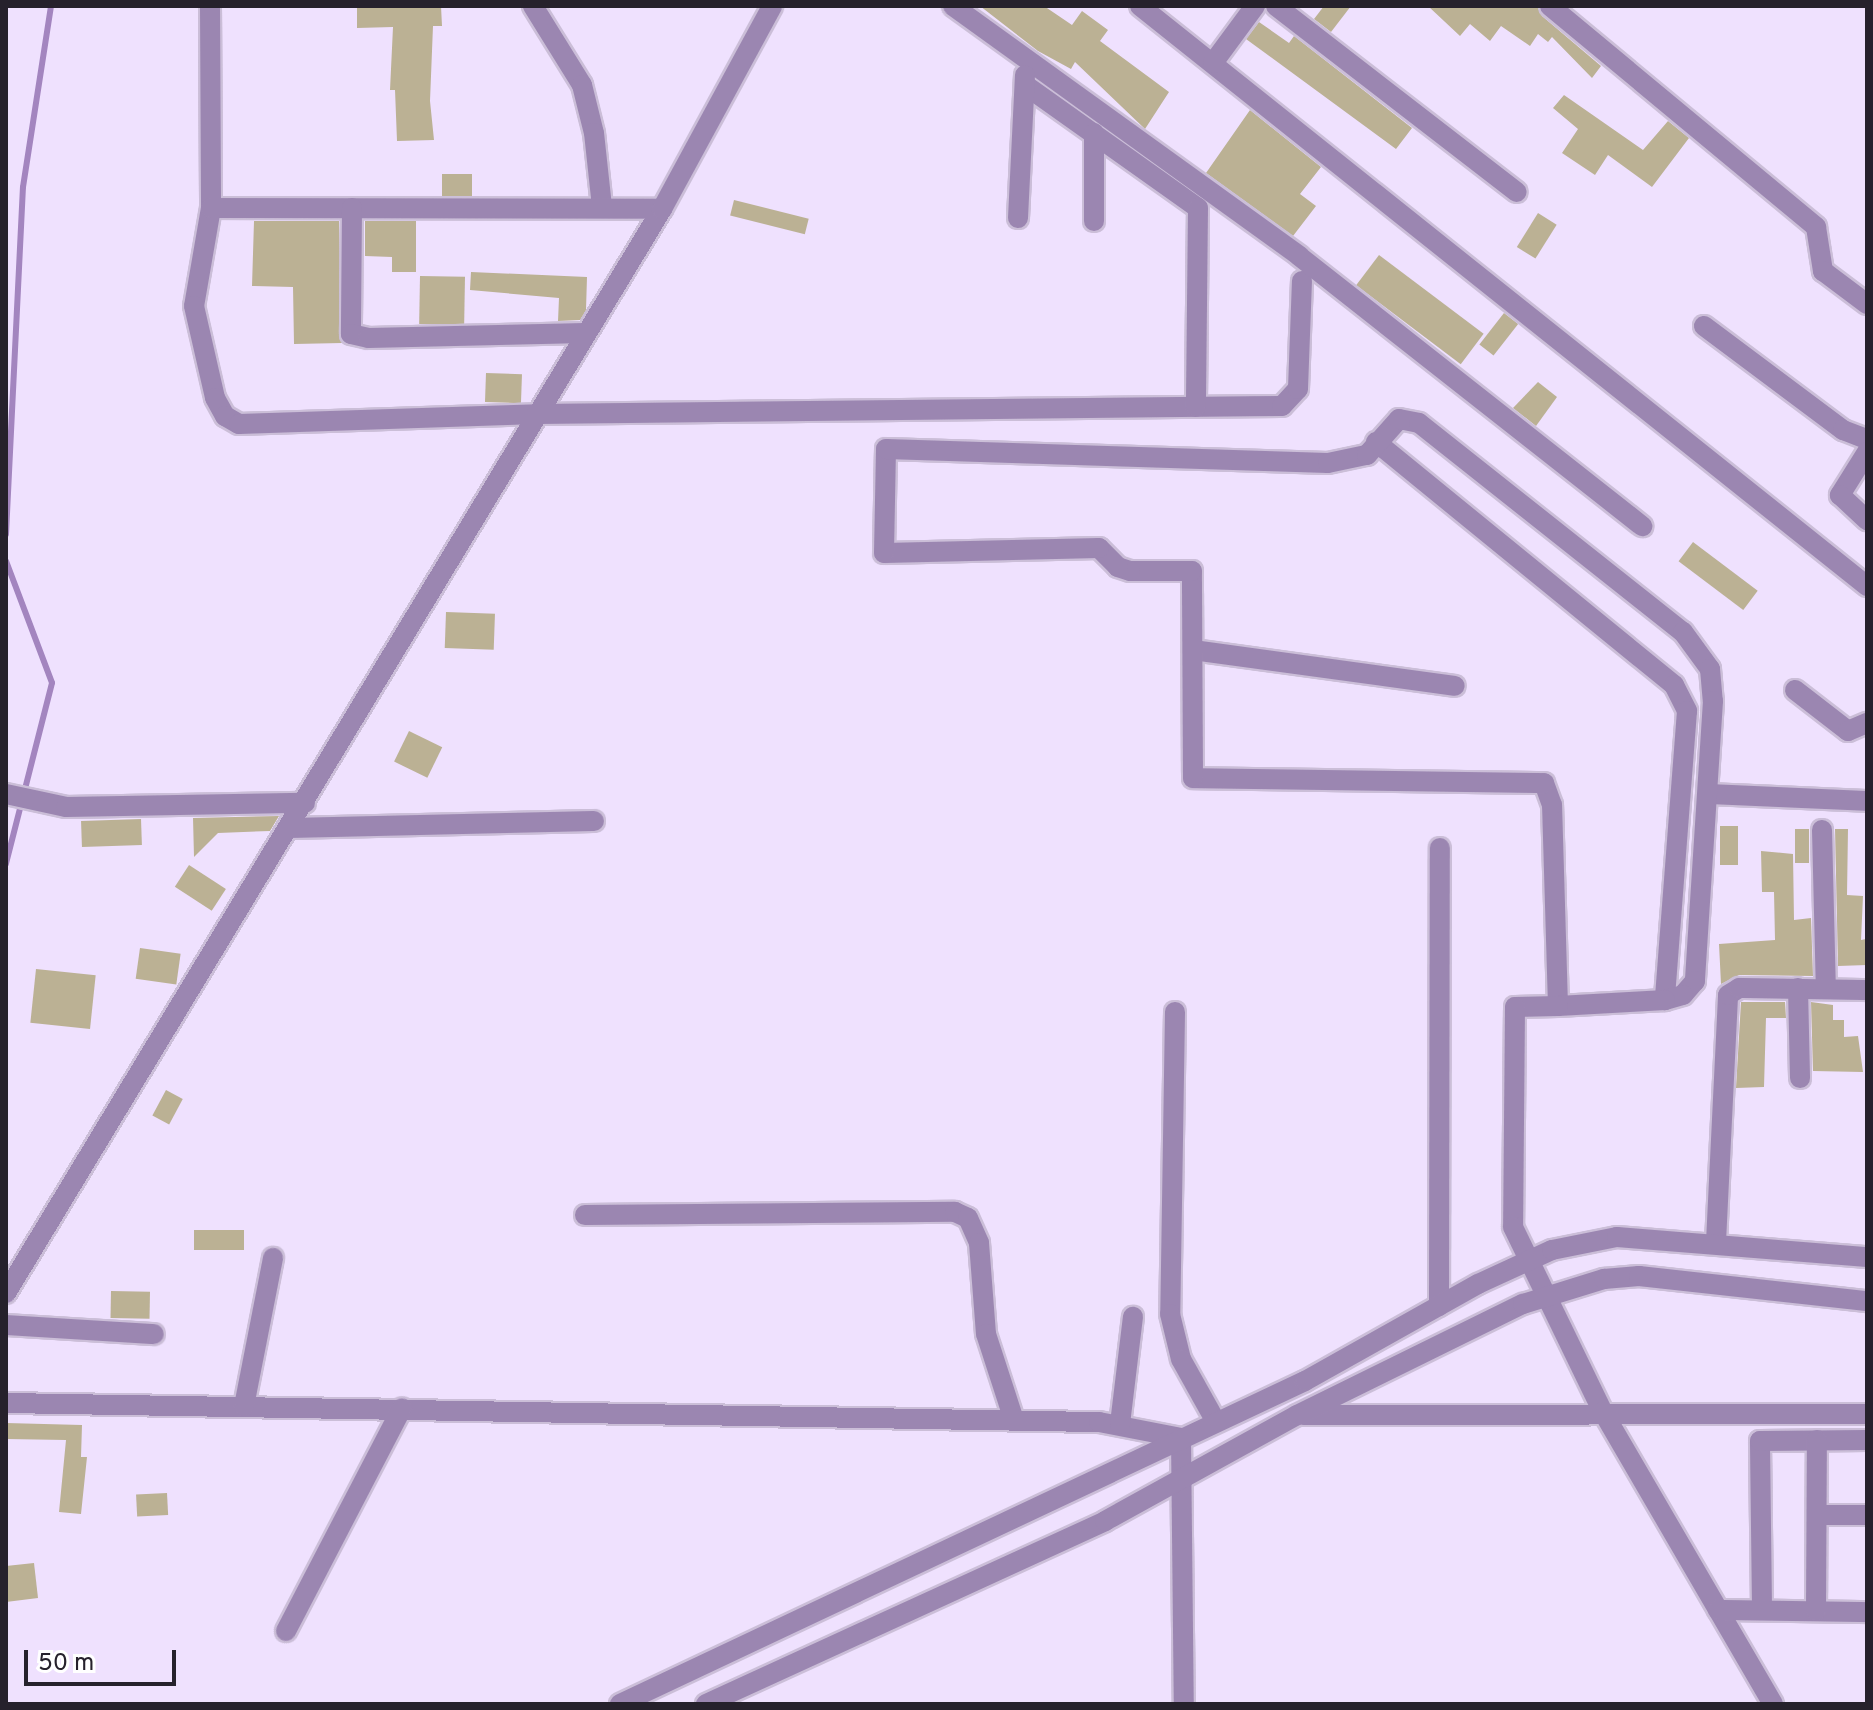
<!DOCTYPE html>
<style>
body{margin:0}
#map{position:relative;width:1873px;height:1710px;overflow:hidden;background:#efe1fe;font-family:Overpass,sans-serif}
div>[style]{position:absolute}
.stream>*{height:6px;margin:-3px;padding:0 3px;transform-origin:3px;border-radius:3px;background:#a385bf}
.building>*{inset:0;background:#bbb194;transform-origin:0 0}
.roads{filter:drop-shadow(2px 0 #cbbed8) drop-shadow(-2px 0 #cbbed8) drop-shadow(0 2px #cbbed8) drop-shadow(0 -2px #cbbed8)}
.minor>*{height:20px;margin:-10px;padding:0 10px;transform-origin:10px;border-radius:10px;background:#9b86b1}
span{translate:-50% -50%;white-space:nowrap;text-align:center;line-height:1.15;-webkit-text-stroke:6px #fff;paint-order:stroke}
.frame{position:absolute;inset:0;border:8px solid #26212c;pointer-events:none}
.scale{position:absolute;left:24px;top:1650px;width:152px;height:36px;box-sizing:border-box;border:4px solid #26212c;border-top:0;padding-left:10px;font-size:24px;line-height:28px;white-space:nowrap;color:#26212c;-webkit-text-stroke:6px #fff;paint-order:stroke}
</style>
<div id="map">
<div class="stream">
<i style="left:6px;top:534px;width:347px;rotate:-87.2deg"></i>
<i style="left:23px;top:187px;width:183px;rotate:-81.2deg"></i>
<i style="left:6px;top:561px;width:130px;rotate:69.3deg"></i>
<i style="left:52px;top:683px;width:187px;rotate:104.3deg"></i>
</div>
<div class="building">
<i style="clip-path:polygon(357px 6px,441px 6px,442px 26px,433px 26px,430px 101px,434px 140px,397px 141px,395px 90px,390px 90px,393px 27px,357px 28px)"></i>
<i style="clip-path:polygon(980px 6px,1044px 6px,1072px 25px,1082px 11px,1108px 30px,1100px 41px,1169px 92px,1145px 129px,1075px 62px,1071px 69px,1038px 51px)"></i>
<i style="clip-path:polygon(1324px 6px,1351px 6px,1331px 32px,1314px 19px)"></i>
<i style="clip-path:polygon(1428px 6px,1537px 6px,1542px 16px,1601px 66px,1592px 78px,1552px 37px,1548px 42px,1538px 34px,1530px 46px,1501px 26px,1490px 41px,1470px 24px,1460px 36px)"></i>
<i style="clip-path:polygon(1259px 22px,1289px 43px,1294px 36px,1412px 128px,1396px 149px,1246px 39px)"></i>
<i style="clip-path:polygon(1564px 95px,1643px 150px,1668px 121px,1689px 138px,1652px 187px,1608px 155px,1595px 175px,1562px 153px,1578px 129px,1553px 108px)"></i>
<i style="clip-path:polygon(1250px 110px,1321px 167px,1300px 194px,1316px 206px,1293px 236px,1206px 173px)"></i>
<i style="left:442px;top:174px;width:30px;height:22px"></i>
<i style="left:734px;top:200px;width:77px;height:16px;rotate:14deg"></i>
<i style="left:1538px;top:213px;width:22px;height:40px;rotate:32deg"></i>
<i style="clip-path:polygon(254px 221px,339px 221px,342px 343px,294px 344px,293px 287px,252px 286px)"></i>
<i style="clip-path:polygon(365px 221px,416px 221px,416px 272px,392px 272px,392px 257px,365px 256px)"></i>
<i style="left:1379px;top:255px;width:131px;height:38px;rotate:37deg"></i>
<i style="clip-path:polygon(471px 272px,587px 277px,586px 310px,580px 320px,558px 321px,559px 298px,470px 290px)"></i>
<i style="left:420px;top:276px;width:45px;height:48px;rotate:1deg"></i>
<i style="left:1504px;top:313px;width:18px;height:40px;rotate:38deg"></i>
<i style="left:486px;top:373px;width:36px;height:29px;rotate:2deg"></i>
<i style="clip-path:polygon(1538px 382px,1557px 397px,1536px 426px,1513px 408px)"></i>
<i style="left:1693px;top:542px;width:81px;height:24px;rotate:37deg"></i>
<i style="left:446px;top:612px;width:49px;height:36px;rotate:2deg"></i>
<i style="left:409px;top:731px;width:37px;height:34px;rotate:26deg"></i>
<i style="clip-path:polygon(279px 816px,270px 831px,218px 833px,194px 857px,193px 818px)"></i>
<i style="left:141px;top:819px;width:26px;height:60px;rotate:88deg"></i>
<i style="left:1720px;top:826px;width:18px;height:39px"></i>
<i style="left:1795px;top:829px;width:14px;height:34px"></i>
<i style="clip-path:polygon(1835px 829px,1848px 829px,1847px 895px,1863px 896px,1861px 940px,1866px 939px,1867px 965px,1838px 966px)"></i>
<i style="clip-path:polygon(1761px 851px,1793px 854px,1794px 920px,1811px 918px,1813px 976px,1739px 975px,1721px 984px,1719px 944px,1775px 940px,1774px 892px,1762px 892px)"></i>
<i style="left:189px;top:865px;width:44px;height:26px;rotate:33deg"></i>
<i style="left:140px;top:948px;width:41px;height:31px;rotate:8deg"></i>
<i style="left:36px;top:969px;width:60px;height:54px;rotate:6deg"></i>
<i style="clip-path:polygon(1741px 1002px,1785px 1002px,1786px 1018px,1766px 1018px,1764px 1087px,1736px 1088px)"></i>
<i style="clip-path:polygon(1811px 1002px,1833px 1005px,1833px 1020px,1844px 1020px,1844px 1037px,1858px 1036px,1863px 1072px,1813px 1071px)"></i>
<i style="left:166px;top:1090px;width:19px;height:29px;rotate:28deg"></i>
<i style="left:244px;top:1230px;width:20px;height:50px;rotate:90deg"></i>
<i style="left:111px;top:1291px;width:39px;height:27px;rotate:1deg"></i>
<i style="clip-path:polygon(6px 1423px,82px 1425px,81px 1457px,87px 1457px,81px 1514px,59px 1512px,66px 1440px,6px 1439px)"></i>
<i style="left:167px;top:1493px;width:22px;height:31px;rotate:87deg"></i>
<i style="clip-path:polygon(34px 1563px,38px 1598px,6px 1602px,6px 1566px)"></i>
</div>
<div class="roads">
<div class="minor">
<i style="left:210px;top:6px;width:202px;rotate:89.7deg"></i>
<i style="left:211px;top:208px;width:99px;rotate:99.8deg"></i>
<i style="left:194px;top:306px;width:94px;rotate:77.1deg"></i>
<i style="left:215px;top:398px;width:21px;rotate:61deg"></i>
<i style="left:225px;top:416px;width:16px;rotate:30deg"></i>
<i style="left:239px;top:424px;width:298px;rotate:-1.9deg"></i>
<i style="left:537px;top:414px;width:745px;rotate:-0.62deg"></i>
<i style="left:1282px;top:406px;width:23px;rotate:-47deg"></i>
<i style="left:1298px;top:389px;width:108px;rotate:-87.9deg"></i>
<i style="left:533px;top:6px;width:93px;rotate:58.2deg"></i>
<i style="left:582px;top:85px;width:49px;rotate:76deg"></i>
<i style="left:594px;top:133px;width:74px;rotate:83.8deg"></i>
<i style="left:953px;top:6px;width:427px;rotate:35.8deg"></i>
<i style="left:1299px;top:256px;width:437px;rotate:38.2deg"></i>
<i style="left:1140px;top:6px;width:930px;rotate:38.58deg"></i>
<i style="left:1276px;top:6px;width:304px;rotate:37.7deg"></i>
<i style="left:1550px;top:6px;width:346px;rotate:39.7deg"></i>
<i style="left:1816px;top:227px;width:45px;rotate:81deg"></i>
<i style="left:1823px;top:271px;width:55px;rotate:36.9deg"></i>
<i style="left:1213px;top:63px;width:71px;rotate:-53.6deg"></i>
<i style="left:1025px;top:85px;width:212px;rotate:35.4deg"></i>
<i style="left:1198px;top:208px;width:199px;rotate:90.6deg"></i>
<i style="left:1094px;top:133px;width:88px;rotate:90deg"></i>
<i style="left:211px;top:208px;width:451px;rotate:0.1deg"></i>
<i style="left:352px;top:208px;width:126px;rotate:90.5deg"></i>
<i style="left:351px;top:334px;width:17px;rotate:13deg"></i>
<i style="left:368px;top:338px;width:218px;rotate:-1.3deg"></i>
<i style="left:1018px;top:218px;width:143px;rotate:-87.2deg"></i>
<i style="left:1704px;top:326px;width:174px;rotate:36.8deg"></i>
<i style="left:1843px;top:430px;width:26px;rotate:21deg"></i>
<i style="left:1376px;top:442px;width:385px;rotate:39.2deg"></i>
<i style="left:1674px;top:685px;width:29px;rotate:63deg"></i>
<i style="left:1687px;top:711px;width:290px;rotate:94.4deg"></i>
<i style="left:1867px;top:452px;width:51px;rotate:122.1deg"></i>
<i style="left:1840px;top:495px;width:37px;rotate:43deg"></i>
<i style="left:1193px;top:650px;width:264px;rotate:7.8deg"></i>
<i style="left:1795px;top:690px;width:67px;rotate:37.7deg"></i>
<i style="left:1848px;top:731px;width:21px;rotate:-23deg"></i>
<i style="left:6px;top:794px;width:61px;rotate:12.2deg"></i>
<i style="left:66px;top:807px;width:239px;rotate:-1deg"></i>
<i style="left:1708px;top:794px;width:159px;rotate:2.5deg"></i>
<i style="left:289px;top:828px;width:305px;rotate:-1.3deg"></i>
<i style="left:1822px;top:830px;width:159px;rotate:88.6deg"></i>
<i style="left:1798px;top:988px;width:90px;rotate:88.7deg"></i>
<i style="left:1558px;top:1006px;width:201px;rotate:-91.7deg"></i>
<i style="left:1552px;top:805px;width:23px;rotate:-110deg"></i>
<i style="left:1544px;top:783px;width:351px;rotate:-179.2deg"></i>
<i style="left:1193px;top:778px;width:207px;rotate:-90.3deg"></i>
<i style="left:1192px;top:571px;width:62px;rotate:180deg"></i>
<i style="left:1130px;top:571px;width:13px;rotate:-162deg"></i>
<i style="left:1118px;top:567px;width:27px;rotate:-135deg"></i>
<i style="left:1099px;top:548px;width:215px;rotate:178.7deg"></i>
<i style="left:884px;top:553px;width:104px;rotate:-88.9deg"></i>
<i style="left:886px;top:449px;width:442px;rotate:1.8deg"></i>
<i style="left:1328px;top:463px;width:40px;rotate:-12deg"></i>
<i style="left:1367px;top:455px;width:48px;rotate:-48.4deg"></i>
<i style="left:1399px;top:419px;width:20px;rotate:11deg"></i>
<i style="left:1419px;top:423px;width:337px;rotate:38.4deg"></i>
<i style="left:1683px;top:632px;width:46px;rotate:53.9deg"></i>
<i style="left:1710px;top:669px;width:32px;rotate:85deg"></i>
<i style="left:1713px;top:701px;width:281px;rotate:93.7deg"></i>
<i style="left:1695px;top:981px;width:18px;rotate:131deg"></i>
<i style="left:1683px;top:995px;width:19px;rotate:164deg"></i>
<i style="left:1665px;top:1000px;width:107px;rotate:176.8deg"></i>
<i style="left:1558px;top:1006px;width:43px;rotate:178.7deg"></i>
<i style="left:1515px;top:1007px;width:220px;rotate:90.5deg"></i>
<i style="left:1513px;top:1227px;width:206px;rotate:64.1deg"></i>
<i style="left:1603px;top:1412px;width:338px;rotate:59.8deg"></i>
<i style="left:1175px;top:1012px;width:302px;rotate:90.9deg"></i>
<i style="left:1170px;top:1314px;width:46px;rotate:76.3deg"></i>
<i style="left:1181px;top:1359px;width:72px;rotate:60.9deg"></i>
<i style="left:585px;top:1215px;width:370px;rotate:-0.5deg"></i>
<i style="left:955px;top:1212px;width:14px;rotate:25deg"></i>
<i style="left:968px;top:1218px;width:27px;rotate:66deg"></i>
<i style="left:979px;top:1243px;width:91px;rotate:85.6deg"></i>
<i style="left:986px;top:1334px;width:90px;rotate:72deg"></i>
<i style="left:1716px;top:1242px;width:247px;rotate:-87.2deg"></i>
<i style="left:1728px;top:995px;width:13px;rotate:-32deg"></i>
<i style="left:1739px;top:988px;width:128px;rotate:0.9deg"></i>
<i style="left:6px;top:1293px;width:1267px;rotate:-58.82deg"></i>
<i style="left:662px;top:209px;width:231px;rotate:-61.5deg"></i>
<i style="left:1439px;top:1306px;width:458px;rotate:-89.9deg"></i>
<i style="left:6px;top:1325px;width:148px;rotate:3.5deg"></i>
<i style="left:6px;top:1403px;width:1093px;rotate:1deg"></i>
<i style="left:1099px;top:1422px;width:84px;rotate:11deg"></i>
<i style="left:1181px;top:1438px;width:266px;rotate:89.4deg"></i>
<i style="left:244px;top:1406px;width:151px;rotate:-78.9deg"></i>
<i style="left:1303px;top:1415px;width:564px;rotate:-0.1deg"></i>
<i style="left:1120px;top:1424px;width:108px;rotate:-83.1deg"></i>
<i style="left:1817px;top:1515px;width:50px"></i>
<i style="left:1762px;top:1608px;width:167px;rotate:-90.7deg"></i>
<i style="left:1760px;top:1441px;width:107px;rotate:-0.5deg"></i>
<i style="left:1718px;top:1610px;width:149px;rotate:0.8deg"></i>
<i style="left:1816px;top:1611px;width:171px;rotate:-89.7deg"></i>
<i style="left:286px;top:1631px;width:251px;rotate:-62.5deg"></i>
<i style="left:620px;top:1704px;width:757px;rotate:-25.25deg"></i>
<i style="left:1305px;top:1381px;width:198px;rotate:-29.3deg"></i>
<i style="left:1478px;top:1284px;width:81px;rotate:-24.7deg"></i>
<i style="left:1552px;top:1250px;width:66px;rotate:-11.3deg"></i>
<i style="left:1617px;top:1237px;width:251px;rotate:4.6deg"></i>
<i style="left:706px;top:1704px;width:439px;rotate:-24.6deg"></i>
<i style="left:1105px;top:1521px;width:219px;rotate:-28.9deg"></i>
<i style="left:1297px;top:1415px;width:252px;rotate:-26.2deg"></i>
<i style="left:1523px;top:1304px;width:85px;rotate:-17.2deg"></i>
<i style="left:1604px;top:1279px;width:35px;rotate:-5deg"></i>
<i style="left:1639px;top:1276px;width:229px;rotate:6.3deg"></i>
</div>
</div>
<div class="frame"></div>
<div class="scale">50 m</div>
</div>
